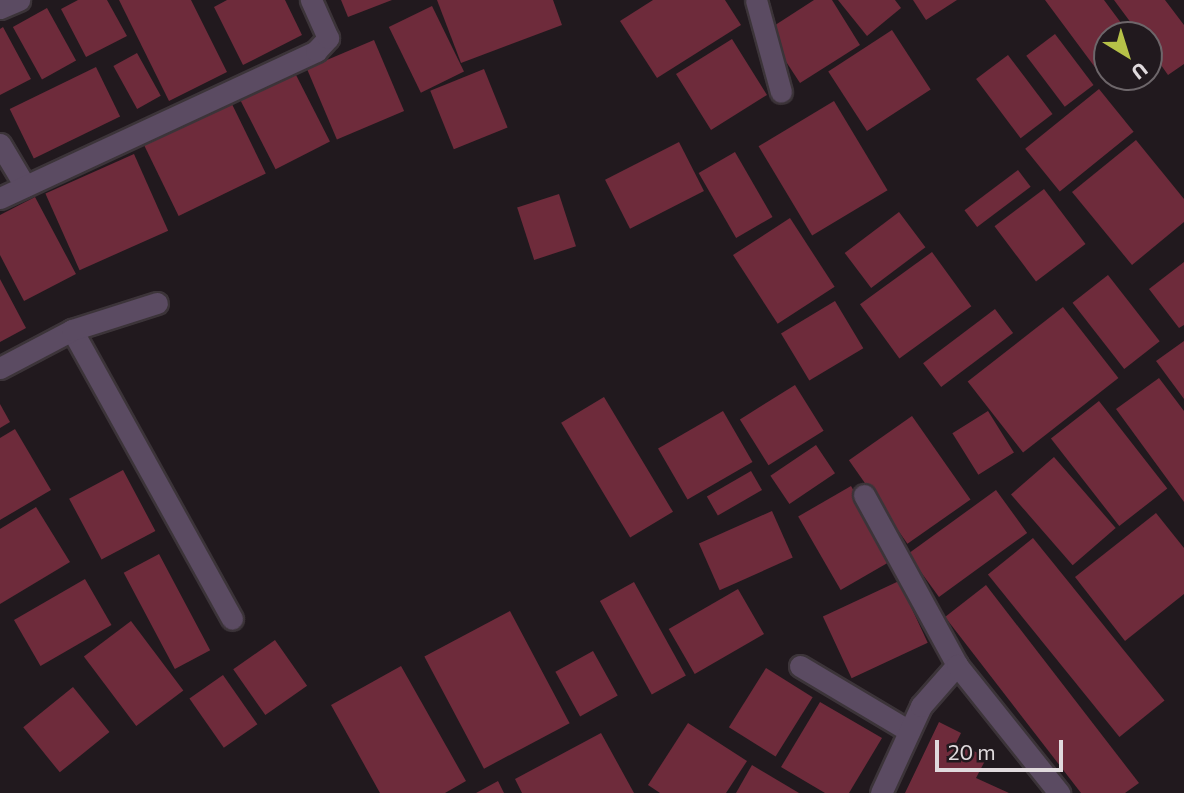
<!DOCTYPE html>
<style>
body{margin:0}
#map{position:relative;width:1184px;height:793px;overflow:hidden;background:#21191e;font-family:Commissioner,sans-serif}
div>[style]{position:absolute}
.building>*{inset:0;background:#6e2b3b;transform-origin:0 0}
.roads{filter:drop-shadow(2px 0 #3c3439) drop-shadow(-2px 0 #3c3439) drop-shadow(0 2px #3c3439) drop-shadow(0 -2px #3c3439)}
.street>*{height:21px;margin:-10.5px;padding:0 10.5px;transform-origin:10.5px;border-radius:10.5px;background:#5b4b62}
span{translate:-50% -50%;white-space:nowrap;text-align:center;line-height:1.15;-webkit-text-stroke:5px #21191e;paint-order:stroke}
.north{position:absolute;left:1093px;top:21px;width:70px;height:70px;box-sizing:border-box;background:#21191e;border:2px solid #6d666a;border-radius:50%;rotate:142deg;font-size:19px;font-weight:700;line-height:28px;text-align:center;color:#e0dadd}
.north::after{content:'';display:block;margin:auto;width:24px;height:32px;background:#b6c148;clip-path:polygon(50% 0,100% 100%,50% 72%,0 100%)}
.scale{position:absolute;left:935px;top:740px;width:128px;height:32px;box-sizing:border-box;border:4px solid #e0dadd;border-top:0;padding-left:9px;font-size:21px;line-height:24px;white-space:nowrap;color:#e0dadd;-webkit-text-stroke:5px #21191e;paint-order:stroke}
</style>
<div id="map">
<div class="building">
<i style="clip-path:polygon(78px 0,107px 0,127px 36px,86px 57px,61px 9px)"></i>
<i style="clip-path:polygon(119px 0,191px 0,227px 72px,169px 101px)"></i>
<i style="clip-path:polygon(227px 0,285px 0,302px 35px,243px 65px,214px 7px)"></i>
<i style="clip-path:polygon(341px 0,392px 0,348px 17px)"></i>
<i style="clip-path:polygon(437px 0,553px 0,562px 25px,461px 63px)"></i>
<i style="clip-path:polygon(653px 0,725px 0,741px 25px,657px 78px,620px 21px)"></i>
<i style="clip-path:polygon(814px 0,832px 0,860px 45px,800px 83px,766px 31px)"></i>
<i style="clip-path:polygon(838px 0,895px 0,901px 8px,867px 36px)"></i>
<i style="clip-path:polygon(913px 0,957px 0,926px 20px)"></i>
<i style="clip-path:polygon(1045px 0,1104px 0,1130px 35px,1107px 35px,1107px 63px,1097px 70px)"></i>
<i style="clip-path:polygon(1114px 0,1165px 0,1184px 25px,1184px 64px,1168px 75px,1149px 48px,1149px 35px,1140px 35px)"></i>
<i style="left:432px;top:6px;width:73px;height:48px;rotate:64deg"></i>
<i style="left:47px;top:8px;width:60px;height:39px;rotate:61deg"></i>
<i style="clip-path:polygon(3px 27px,31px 79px,0 95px,0 29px)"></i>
<i style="left:892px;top:30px;width:71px;height:76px;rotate:57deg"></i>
<i style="left:1055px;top:34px;width:64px;height:36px;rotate:53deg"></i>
<i style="left:732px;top:39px;width:66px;height:66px;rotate:58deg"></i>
<i style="left:374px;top:40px;width:77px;height:73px;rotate:67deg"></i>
<i style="left:137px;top:53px;width:49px;height:27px;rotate:61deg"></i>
<i style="left:1008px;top:55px;width:74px;height:40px;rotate:53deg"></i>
<i style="left:96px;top:67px;width:55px;height:96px;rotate:64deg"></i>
<i style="left:484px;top:69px;width:63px;height:58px;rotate:68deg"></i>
<i style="left:295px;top:73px;width:77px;height:61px;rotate:63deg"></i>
<i style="left:1099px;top:89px;width:55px;height:95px;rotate:51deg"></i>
<i style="left:229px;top:98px;width:84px;height:97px;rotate:64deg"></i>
<i style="left:834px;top:101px;width:104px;height:88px;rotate:59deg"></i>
<i style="clip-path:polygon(1136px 140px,1184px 199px,1184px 222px,1132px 265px,1072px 192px)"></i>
<i style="left:679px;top:142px;width:55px;height:83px;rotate:63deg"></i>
<i style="left:735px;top:152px;width:75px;height:42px;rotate:60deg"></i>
<i style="left:134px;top:154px;width:84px;height:97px;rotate:66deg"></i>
<i style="left:1018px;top:170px;width:21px;height:67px;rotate:53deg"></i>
<i style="left:1044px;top:189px;width:69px;height:62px;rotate:53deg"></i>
<i style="left:559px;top:194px;width:55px;height:44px;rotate:72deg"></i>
<i style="clip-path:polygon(35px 197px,76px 274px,24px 301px,0 255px,0 215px)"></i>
<i style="left:899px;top:212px;width:44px;height:68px;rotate:53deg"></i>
<i style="left:790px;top:218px;width:82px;height:68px;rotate:57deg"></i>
<i style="left:932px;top:252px;width:67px;height:89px;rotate:54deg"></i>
<i style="clip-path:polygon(1184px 262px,1184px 325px,1179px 328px,1149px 289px)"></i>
<i style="left:1108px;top:275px;width:84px;height:45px;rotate:52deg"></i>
<i style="clip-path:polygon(0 279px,26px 328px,0 342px)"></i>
<i style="left:835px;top:301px;width:55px;height:63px;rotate:59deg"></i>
<i style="left:1063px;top:307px;width:90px;height:121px;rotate:52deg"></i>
<i style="left:995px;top:309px;width:30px;height:90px;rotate:53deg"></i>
<i style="clip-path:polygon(1184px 341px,1184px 399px,1156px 361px)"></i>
<i style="clip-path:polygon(1159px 378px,1184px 411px,1184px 502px,1116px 409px)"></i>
<i style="left:795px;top:385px;width:54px;height:65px;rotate:58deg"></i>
<i style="left:604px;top:397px;width:134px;height:50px;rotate:59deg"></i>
<i style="left:1099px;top:401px;width:111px;height:61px;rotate:52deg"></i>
<i style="clip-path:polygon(0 404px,10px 422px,0 428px)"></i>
<i style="left:723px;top:411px;width:59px;height:75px;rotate:60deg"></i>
<i style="left:988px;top:411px;width:49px;height:42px;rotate:58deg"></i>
<i style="left:912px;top:416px;width:102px;height:77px;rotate:55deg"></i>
<i style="clip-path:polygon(15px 429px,51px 490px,0 520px,0 438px)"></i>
<i style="left:816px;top:445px;width:34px;height:55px;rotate:56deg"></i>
<i style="left:1054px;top:457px;width:94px;height:57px;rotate:49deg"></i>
<i style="left:123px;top:470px;width:69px;height:61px;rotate:62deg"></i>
<i style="left:751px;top:471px;width:22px;height:51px;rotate:60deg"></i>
<i style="left:851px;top:486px;width:85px;height:61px;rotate:60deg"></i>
<i style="left:996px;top:490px;width:53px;height:109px;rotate:54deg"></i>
<i style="clip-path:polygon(36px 507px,70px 562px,0 604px,0 529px)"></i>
<i style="left:772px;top:511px;width:51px;height:80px;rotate:66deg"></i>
<i style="clip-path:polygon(1156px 513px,1184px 548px,1184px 594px,1125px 641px,1075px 577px)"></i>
<i style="left:1033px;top:538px;width:209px;height:58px;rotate:51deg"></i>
<i style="left:159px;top:554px;width:109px;height:40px;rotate:62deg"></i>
<i style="left:85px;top:579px;width:53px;height:82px;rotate:60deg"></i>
<i style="left:899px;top:581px;width:68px;height:84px;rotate:65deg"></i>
<i style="left:634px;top:582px;width:107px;height:39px;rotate:61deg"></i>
<i style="clip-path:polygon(986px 585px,1139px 783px,1125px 793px,1081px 793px,945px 617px)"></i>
<i style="left:738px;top:589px;width:52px;height:80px;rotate:60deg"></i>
<i style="left:510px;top:611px;width:127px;height:97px;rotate:62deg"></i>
<i style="left:131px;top:621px;width:87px;height:59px;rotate:53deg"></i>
<i style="left:275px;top:640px;width:56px;height:51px;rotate:55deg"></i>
<i style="left:593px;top:651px;width:51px;height:43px;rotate:61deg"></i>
<i style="clip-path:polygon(401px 666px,466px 781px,445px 793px,380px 793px,331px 705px)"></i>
<i style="left:766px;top:668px;width:55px;height:70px;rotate:32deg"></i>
<i style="left:223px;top:675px;width:60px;height:41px;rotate:55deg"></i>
<i style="left:73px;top:687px;width:58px;height:64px;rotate:51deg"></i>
<i style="clip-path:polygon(820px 702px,882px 738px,849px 793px,825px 793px,781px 767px)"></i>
<i style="clip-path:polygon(939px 722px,961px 733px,956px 743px,987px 757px,976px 778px,1009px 793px,905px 793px)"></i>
<i style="clip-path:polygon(688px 723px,747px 761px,726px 793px,660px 793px,648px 785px)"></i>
<i style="clip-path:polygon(601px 733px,634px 793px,522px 793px,515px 779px)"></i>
<i style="clip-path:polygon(752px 765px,799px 793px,736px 793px)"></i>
<i style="clip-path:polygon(498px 781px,504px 793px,476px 793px)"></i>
</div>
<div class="roads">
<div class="street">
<i style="left:756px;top:0;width:95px;rotate:74.8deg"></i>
<i style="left:0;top:8px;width:21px;rotate:-23deg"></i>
<i style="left:0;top:144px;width:49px;rotate:59.2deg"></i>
<i style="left:0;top:198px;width:349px;rotate:-24.9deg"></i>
<i style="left:316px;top:51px;width:18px;rotate:-47deg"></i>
<i style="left:328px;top:38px;width:42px;rotate:-114.1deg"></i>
<i style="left:72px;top:330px;width:330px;rotate:61deg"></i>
<i style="left:0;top:368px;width:81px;rotate:-27.8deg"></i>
<i style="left:72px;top:330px;width:89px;rotate:-17.6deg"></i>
<i style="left:864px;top:495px;width:194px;rotate:61.3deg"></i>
<i style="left:800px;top:666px;width:127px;rotate:30.8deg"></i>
<i style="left:881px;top:793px;width:96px;rotate:-65.3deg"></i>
<i style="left:921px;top:706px;width:55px;rotate:-48.7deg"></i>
<i style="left:957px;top:665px;width:164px;rotate:51.4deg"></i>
</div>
</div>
<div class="north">U</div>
<div class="scale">20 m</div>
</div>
